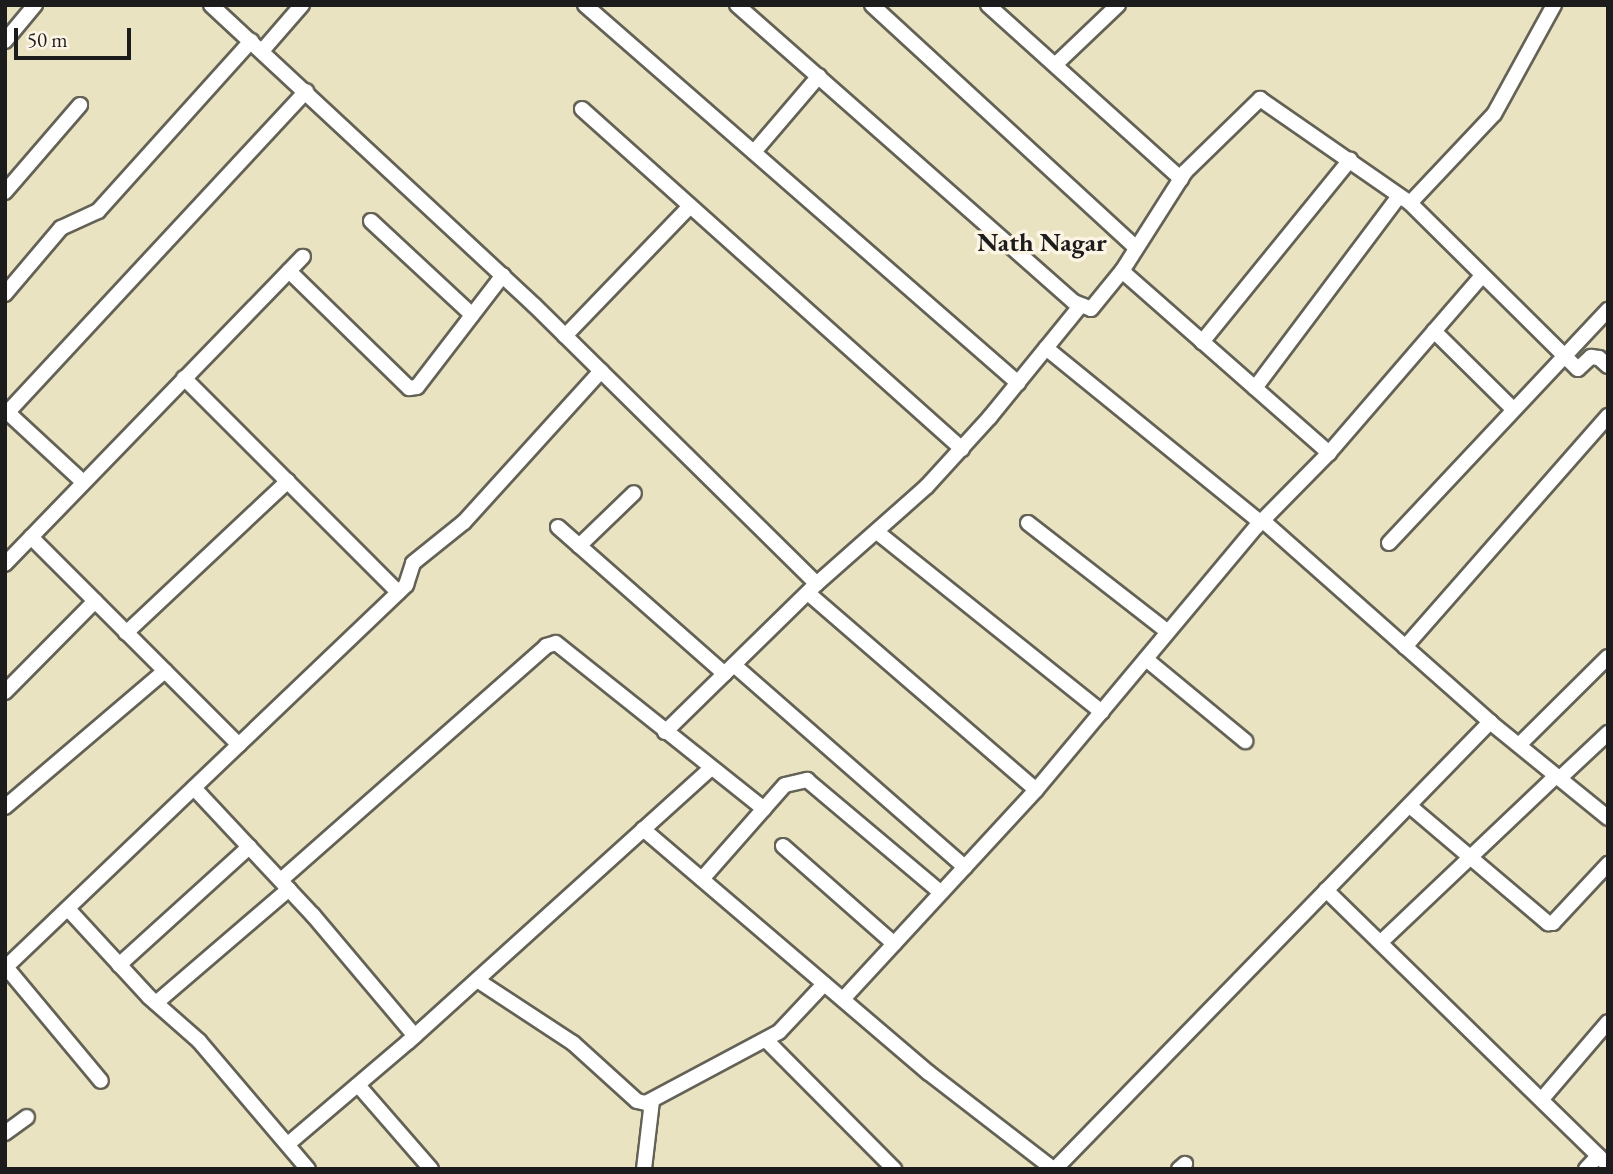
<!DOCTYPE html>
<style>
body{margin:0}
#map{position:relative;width:1613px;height:1174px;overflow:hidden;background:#eae3c2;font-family:"EB Garamond",serif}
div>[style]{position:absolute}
.roads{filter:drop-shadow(2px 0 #646256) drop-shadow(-2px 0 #646256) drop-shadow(0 2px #646256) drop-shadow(0 -2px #646256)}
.street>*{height:14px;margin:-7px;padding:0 7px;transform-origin:7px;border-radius:7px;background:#fff}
span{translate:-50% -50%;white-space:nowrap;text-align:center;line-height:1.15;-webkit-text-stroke:7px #fcf5e5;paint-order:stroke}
.neighbourhood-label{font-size:26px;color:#1c1c1c;font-weight:700}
.frame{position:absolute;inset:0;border:7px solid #1c1c1c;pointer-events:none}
.scale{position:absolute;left:14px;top:28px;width:117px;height:32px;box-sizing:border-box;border:4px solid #1c1c1c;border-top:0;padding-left:9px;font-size:21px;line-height:24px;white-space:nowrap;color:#1c1c1c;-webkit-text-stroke:5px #fcf5e5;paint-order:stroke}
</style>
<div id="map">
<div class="roads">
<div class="street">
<i style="left:211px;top:5px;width:441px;rotate:42.9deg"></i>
<i style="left:534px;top:305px;width:397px;rotate:44.6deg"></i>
<i style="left:585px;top:5px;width:575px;rotate:41.12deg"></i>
<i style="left:737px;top:5px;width:449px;rotate:41.4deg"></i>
<i style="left:1074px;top:302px;width:18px;rotate:22deg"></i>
<i style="left:1091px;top:309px;width:49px;rotate:-50.8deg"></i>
<i style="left:1122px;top:271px;width:117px;rotate:-57.5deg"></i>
<i style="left:1185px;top:172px;width:105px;rotate:-44.2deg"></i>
<i style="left:1260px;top:99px;width:183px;rotate:34.7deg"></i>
<i style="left:872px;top:5px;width:359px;rotate:42.6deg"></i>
<i style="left:988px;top:5px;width:260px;rotate:42deg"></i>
<i style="left:1554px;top:5px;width:124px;rotate:118.8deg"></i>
<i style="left:1494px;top:114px;width:122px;rotate:133.3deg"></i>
<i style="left:1410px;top:203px;width:236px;rotate:44.7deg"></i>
<i style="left:1578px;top:369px;width:18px;rotate:-43deg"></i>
<i style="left:1591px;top:357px;width:8px;rotate:7deg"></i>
<i style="left:1599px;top:358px;width:12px;rotate:42deg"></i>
<i style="left:5px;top:41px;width:47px;rotate:-50.2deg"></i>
<i style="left:262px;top:51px;width:61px;rotate:-49deg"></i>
<i style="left:1055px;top:65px;width:87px;rotate:-43.6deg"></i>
<i style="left:582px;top:109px;width:510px;rotate:41.82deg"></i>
<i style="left:754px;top:152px;width:100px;rotate:-49.5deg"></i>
<i style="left:5px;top:192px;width:115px;rotate:-49.2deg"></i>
<i style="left:371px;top:221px;width:138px;rotate:42.9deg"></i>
<i style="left:289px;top:271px;width:168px;rotate:44.3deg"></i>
<i style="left:409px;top:388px;width:8px;rotate:-7deg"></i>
<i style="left:417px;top:387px;width:141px;rotate:-52.5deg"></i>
<i style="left:1122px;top:271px;width:276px;rotate:41.3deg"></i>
<i style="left:5px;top:294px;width:87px;rotate:-49.7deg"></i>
<i style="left:61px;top:228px;width:41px;rotate:-24.7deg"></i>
<i style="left:98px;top:211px;width:229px;rotate:-48deg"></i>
<i style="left:1434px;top:331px;width:112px;rotate:44.6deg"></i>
<i style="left:565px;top:336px;width:180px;rotate:-46.1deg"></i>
<i style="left:1202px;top:342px;width:235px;rotate:-50.9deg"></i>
<i style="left:1046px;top:348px;width:276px;rotate:39.1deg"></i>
<i style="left:184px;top:378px;width:303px;rotate:45deg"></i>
<i style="left:1255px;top:388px;width:240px;rotate:-53.1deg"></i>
<i style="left:5px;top:410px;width:106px;rotate:42.7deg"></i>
<i style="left:8px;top:412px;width:438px;rotate:-47.1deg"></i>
<i style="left:1262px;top:520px;width:305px;rotate:41.5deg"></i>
<i style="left:1490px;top:722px;width:152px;rotate:39.1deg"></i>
<i style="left:1028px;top:523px;width:177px;rotate:37.9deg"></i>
<i style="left:558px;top:527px;width:222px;rotate:41.4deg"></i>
<i style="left:877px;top:532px;width:288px;rotate:38.7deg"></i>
<i style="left:31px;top:537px;width:294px;rotate:45deg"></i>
<i style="left:1389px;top:543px;width:320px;rotate:-46.8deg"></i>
<i style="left:579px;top:546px;width:76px;rotate:-43.9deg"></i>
<i style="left:5px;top:564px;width:428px;rotate:-45.9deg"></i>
<i style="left:808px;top:593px;width:301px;rotate:40.8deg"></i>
<i style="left:126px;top:633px;width:222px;rotate:-43.2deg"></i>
<i style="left:1405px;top:647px;width:308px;rotate:-48.7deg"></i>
<i style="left:1146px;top:659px;width:129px;rotate:39.6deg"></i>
<i style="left:734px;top:665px;width:307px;rotate:41.2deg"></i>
<i style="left:5px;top:692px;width:128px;rotate:-45.3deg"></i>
<i style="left:665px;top:732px;width:207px;rotate:-44.4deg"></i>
<i style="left:813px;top:587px;width:152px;rotate:-41.5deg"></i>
<i style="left:927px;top:486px;width:93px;rotate:-47.6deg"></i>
<i style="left:990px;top:417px;width:144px;rotate:-50.9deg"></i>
<i style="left:1519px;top:745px;width:125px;rotate:-44.7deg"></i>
<i style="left:1560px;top:778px;width:66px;rotate:-43.2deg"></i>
<i style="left:194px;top:788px;width:174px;rotate:46.9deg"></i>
<i style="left:313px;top:915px;width:158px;rotate:49.9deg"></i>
<i style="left:5px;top:807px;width:210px;rotate:-40.4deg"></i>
<i style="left:1411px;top:807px;width:180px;rotate:40.3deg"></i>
<i style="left:1548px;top:923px;width:5px"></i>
<i style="left:1553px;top:923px;width:81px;rotate:-47deg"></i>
<i style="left:643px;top:829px;width:376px;rotate:40.5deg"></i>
<i style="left:929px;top:1073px;width:157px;rotate:37.7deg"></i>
<i style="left:783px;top:846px;width:148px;rotate:41.4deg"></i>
<i style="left:702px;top:879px;width:125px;rotate:-48.6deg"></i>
<i style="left:785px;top:785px;width:23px;rotate:-13deg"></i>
<i style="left:807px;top:780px;width:175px;rotate:40.1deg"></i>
<i style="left:281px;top:880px;width:354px;rotate:-41.4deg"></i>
<i style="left:546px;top:646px;width:10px;rotate:-17deg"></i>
<i style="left:556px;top:643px;width:266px;rotate:38.6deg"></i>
<i style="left:1326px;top:890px;width:394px;rotate:44.3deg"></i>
<i style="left:69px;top:910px;width:118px;rotate:47.4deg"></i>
<i style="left:149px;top:997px;width:67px;rotate:41.3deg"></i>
<i style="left:199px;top:1041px;width:168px;rotate:49.6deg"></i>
<i style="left:1381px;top:942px;width:241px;rotate:-43.5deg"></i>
<i style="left:119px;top:965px;width:176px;rotate:-42.2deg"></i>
<i style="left:6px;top:967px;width:148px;rotate:50.2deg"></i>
<i style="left:5px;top:968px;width:555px;rotate:-43.68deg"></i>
<i style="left:406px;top:585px;width:23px;rotate:-72deg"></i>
<i style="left:413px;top:563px;width:65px;rotate:-38.8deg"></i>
<i style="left:464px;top:522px;width:204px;rotate:-47.8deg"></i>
<i style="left:477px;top:980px;width:115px;rotate:33.3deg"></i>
<i style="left:573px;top:1043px;width:86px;rotate:42.2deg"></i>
<i style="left:637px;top:1101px;width:9px;rotate:13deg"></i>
<i style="left:646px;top:1103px;width:151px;rotate:-28.1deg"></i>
<i style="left:779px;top:1032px;width:66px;rotate:-46.8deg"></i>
<i style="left:843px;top:999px;width:284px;rotate:-47.3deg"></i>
<i style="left:1036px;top:790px;width:344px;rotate:-50.1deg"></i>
<i style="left:1257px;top:526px;width:103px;rotate:-45.4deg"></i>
<i style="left:1329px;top:453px;width:233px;rotate:-49.2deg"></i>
<i style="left:156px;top:1003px;width:175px;rotate:-40.6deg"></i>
<i style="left:766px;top:1040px;width:182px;rotate:45.2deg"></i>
<i style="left:358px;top:1085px;width:111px;rotate:49deg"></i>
<i style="left:1542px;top:1099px;width:101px;rotate:-49.4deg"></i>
<i style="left:5px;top:1133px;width:27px;rotate:-36deg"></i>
<i style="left:288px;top:1144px;width:157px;rotate:-40.4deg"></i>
<i style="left:408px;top:1042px;width:407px;rotate:-42.1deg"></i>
<i style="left:644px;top:1169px;width:68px;rotate:-83.3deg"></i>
<i style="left:1055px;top:1169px;width:624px;rotate:-45.78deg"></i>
<i style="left:1179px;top:1169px;width:8px;rotate:-40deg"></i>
<i style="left:1586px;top:1169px;width:18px;rotate:-47deg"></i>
</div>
</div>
<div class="neighbourhood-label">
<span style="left:1042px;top:243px">Nath Nagar</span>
</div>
<div class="frame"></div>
<div class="scale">50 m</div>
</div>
